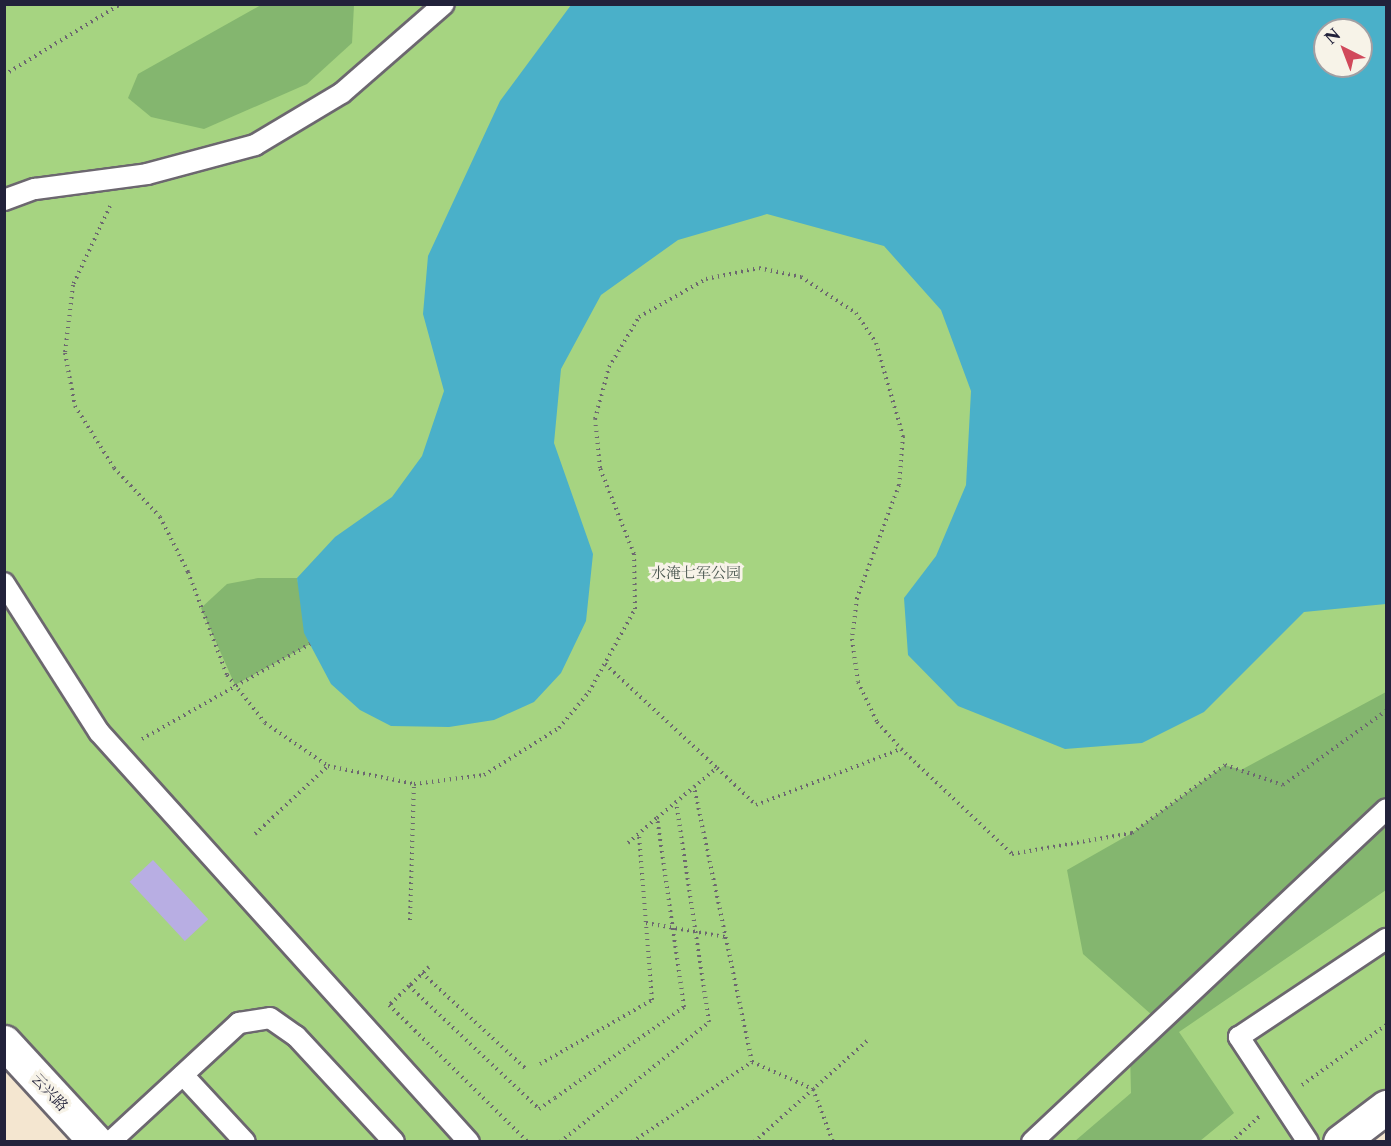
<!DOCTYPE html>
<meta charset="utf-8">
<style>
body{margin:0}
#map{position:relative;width:1391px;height:1146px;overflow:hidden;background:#f4e6d0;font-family:"Libre Caslon Text","Noto Serif SC",serif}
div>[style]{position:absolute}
.green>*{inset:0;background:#a6d481}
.forest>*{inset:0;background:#84b66f}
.water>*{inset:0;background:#4ab0c9}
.building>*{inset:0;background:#b8aee3;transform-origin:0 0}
.path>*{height:4px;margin-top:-2px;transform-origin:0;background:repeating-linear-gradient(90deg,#6c676f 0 1.5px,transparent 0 6px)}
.roads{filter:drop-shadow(2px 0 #6c676f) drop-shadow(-2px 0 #6c676f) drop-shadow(0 2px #6c676f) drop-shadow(0 -2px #6c676f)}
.service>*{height:20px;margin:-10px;padding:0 10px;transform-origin:10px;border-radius:10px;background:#fff}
.tertiary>*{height:33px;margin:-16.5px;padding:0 16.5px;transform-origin:16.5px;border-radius:16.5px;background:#fff}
span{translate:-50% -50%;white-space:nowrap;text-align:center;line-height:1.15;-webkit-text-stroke:6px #f7f3e8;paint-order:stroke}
.park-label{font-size:15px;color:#4a5750}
.street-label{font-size:15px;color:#22223b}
.frame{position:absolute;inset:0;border:6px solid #22223b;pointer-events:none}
.north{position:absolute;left:1313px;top:18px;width:60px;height:60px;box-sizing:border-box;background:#f7f3e8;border:2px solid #a29fa3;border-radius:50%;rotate:318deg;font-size:16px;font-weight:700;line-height:24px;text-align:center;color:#22223b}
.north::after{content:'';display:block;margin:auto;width:21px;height:27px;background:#d1495b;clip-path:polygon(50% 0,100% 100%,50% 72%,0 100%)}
</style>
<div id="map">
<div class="green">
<i style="clip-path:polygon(evenodd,5px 5px,1386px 5px,1386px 1107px,1340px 1142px,96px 1142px,5px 1042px,5px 5px,1325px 30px,1361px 30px,1361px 66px,1325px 66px,1325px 30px)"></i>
</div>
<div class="forest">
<i style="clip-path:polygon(261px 5px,354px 5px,352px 43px,307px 84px,204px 129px,151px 117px,128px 98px,138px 74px)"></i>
<i style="clip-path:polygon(258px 578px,297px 578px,310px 644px,235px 685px,201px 608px,227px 584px)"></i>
<i style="clip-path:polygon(1386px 692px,1386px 890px,1179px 1032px,1234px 1113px,1200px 1141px,1075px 1141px,1131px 1093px,1130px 1051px,1161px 1023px,1083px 954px,1067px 870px,1132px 833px,1225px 765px,1241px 770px)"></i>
</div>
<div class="water">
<i style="clip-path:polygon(evenodd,571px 5px,1386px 5px,1386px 604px,1304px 612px,1204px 712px,1142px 743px,1065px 749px,958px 706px,908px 655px,904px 598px,936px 556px,966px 485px,971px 391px,941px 310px,884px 246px,767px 214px,678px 240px,601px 295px,561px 369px,554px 443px,593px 554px,586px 621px,561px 673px,534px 702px,494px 720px,449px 727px,391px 726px,360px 710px,331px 684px,304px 633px,297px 578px,335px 537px,392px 497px,422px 456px,444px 391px,423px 314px,428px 256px,500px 101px,571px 5px,1325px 30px,1361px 30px,1361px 66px,1325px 66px,1325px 30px)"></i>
</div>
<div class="building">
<i style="left:153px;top:860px;width:81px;height:32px;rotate:47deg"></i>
</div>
<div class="path">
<i style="left:4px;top:75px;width:137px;rotate:-31.3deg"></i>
<i style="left:110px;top:206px;width:87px;rotate:115.1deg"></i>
<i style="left:73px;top:285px;width:68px;rotate:96.7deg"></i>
<i style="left:65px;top:353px;width:54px;rotate:79.3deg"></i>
<i style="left:75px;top:406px;width:73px;rotate:57.8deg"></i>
<i style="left:114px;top:468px;width:67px;rotate:46.8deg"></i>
<i style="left:160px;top:517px;width:62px;rotate:63deg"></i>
<i style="left:188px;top:572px;width:110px;rotate:69.3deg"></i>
<i style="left:227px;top:675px;width:61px;rotate:51.6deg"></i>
<i style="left:265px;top:723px;width:76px;rotate:34.3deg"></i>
<i style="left:605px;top:664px;width:153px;rotate:42.9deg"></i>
<i style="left:142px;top:739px;width:193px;rotate:-29.5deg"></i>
<i style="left:255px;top:834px;width:100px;rotate:-43deg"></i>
<i style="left:328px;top:766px;width:88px;rotate:11.8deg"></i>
<i style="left:628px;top:843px;width:38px;rotate:-41deg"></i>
<i style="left:410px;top:920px;width:136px;rotate:-88.3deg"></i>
<i style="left:414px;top:784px;width:71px;rotate:-7.3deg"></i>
<i style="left:484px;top:775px;width:89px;rotate:-32.1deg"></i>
<i style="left:559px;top:728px;width:47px;rotate:-50.2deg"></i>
<i style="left:589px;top:692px;width:95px;rotate:-61deg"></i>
<i style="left:635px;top:609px;width:55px;rotate:-91deg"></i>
<i style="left:634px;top:554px;width:92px;rotate:-111.6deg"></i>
<i style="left:600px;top:468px;width:49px;rotate:-95.8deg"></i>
<i style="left:595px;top:419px;width:54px;rotate:-74.9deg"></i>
<i style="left:609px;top:367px;width:58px;rotate:-59deg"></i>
<i style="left:639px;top:317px;width:77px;rotate:-29.6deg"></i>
<i style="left:706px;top:279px;width:54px;rotate:-11.7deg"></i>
<i style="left:759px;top:268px;width:43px;rotate:12.1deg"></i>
<i style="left:801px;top:277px;width:66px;rotate:33.2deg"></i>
<i style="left:856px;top:313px;width:36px;rotate:56deg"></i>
<i style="left:876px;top:343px;width:97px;rotate:73.8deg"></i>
<i style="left:903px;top:436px;width:49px;rotate:94.7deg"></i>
<i style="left:899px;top:485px;width:121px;rotate:110.4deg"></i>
<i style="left:857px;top:598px;width:41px;rotate:97deg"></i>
<i style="left:852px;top:639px;width:43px;rotate:82.1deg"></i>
<i style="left:858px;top:682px;width:44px;rotate:64.6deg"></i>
<i style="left:877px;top:722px;width:36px;rotate:48deg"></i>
<i style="left:646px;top:923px;width:80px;rotate:10deg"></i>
<i style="left:429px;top:967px;width:28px;rotate:136deg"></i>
<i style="left:409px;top:986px;width:179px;rotate:43.4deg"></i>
<i style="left:539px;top:1109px;width:19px;rotate:-35deg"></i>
<i style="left:555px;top:1098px;width:158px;rotate:-35.2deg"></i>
<i style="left:684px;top:1007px;width:191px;rotate:-98.1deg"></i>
<i style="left:657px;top:818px;width:48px;rotate:-40deg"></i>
<i style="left:422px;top:973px;width:143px;rotate:42.7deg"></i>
<i style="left:409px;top:986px;width:28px;rotate:136deg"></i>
<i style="left:389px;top:1005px;width:195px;rotate:44.6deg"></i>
<i style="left:752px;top:1062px;width:67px;rotate:23.9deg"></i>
<i style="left:813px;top:1089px;width:57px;rotate:69.3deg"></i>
<i style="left:540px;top:1064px;width:129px;rotate:-29.7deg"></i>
<i style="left:652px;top:1000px;width:167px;rotate:-94.5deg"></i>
<i style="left:1302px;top:1085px;width:103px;rotate:-35.5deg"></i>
<i style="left:560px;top:1142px;width:191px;rotate:-38.8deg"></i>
<i style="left:709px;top:1022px;width:222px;rotate:-98.5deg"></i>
<i style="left:632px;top:1142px;width:144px;rotate:-33.7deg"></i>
<i style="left:752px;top:1062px;width:281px;rotate:-101.9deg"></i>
<i style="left:694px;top:787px;width:30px;rotate:-40deg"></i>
<i style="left:717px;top:768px;width:54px;rotate:43.5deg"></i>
<i style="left:756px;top:805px;width:155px;rotate:-21.1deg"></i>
<i style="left:901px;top:749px;width:153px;rotate:43.4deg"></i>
<i style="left:1012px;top:854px;width:122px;rotate:-9.9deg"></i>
<i style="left:1132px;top:833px;width:115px;rotate:-36.2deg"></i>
<i style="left:1225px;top:765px;width:61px;rotate:19deg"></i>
<i style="left:1283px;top:785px;width:127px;rotate:-35.7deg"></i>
<i style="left:754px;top:1142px;width:153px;rotate:-41.8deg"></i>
<i style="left:1231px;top:1142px;width:39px;rotate:-42deg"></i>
</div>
<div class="roads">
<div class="service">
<i style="left:4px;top:200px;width:33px;rotate:-20deg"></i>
<i style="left:35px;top:189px;width:113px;rotate:-7.6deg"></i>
<i style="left:147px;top:174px;width:112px;rotate:-15deg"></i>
<i style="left:255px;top:145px;width:101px;rotate:-30.9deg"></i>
<i style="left:342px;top:93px;width:135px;rotate:-41.1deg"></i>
<i style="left:4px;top:583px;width:177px;rotate:57.5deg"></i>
<i style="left:99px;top:732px;width:552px;rotate:47.94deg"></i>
<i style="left:183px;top:1075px;width:91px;rotate:47.2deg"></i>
<i style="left:110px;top:1142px;width:176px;rotate:-42.7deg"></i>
<i style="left:239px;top:1023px;width:31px;rotate:-9deg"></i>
<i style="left:270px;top:1018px;width:32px;rotate:35deg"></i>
<i style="left:296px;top:1036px;width:144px;rotate:47.2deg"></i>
<i style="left:1032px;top:1142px;width:486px;rotate:-43.2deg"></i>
<i style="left:1308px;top:1142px;width:126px;rotate:-123.3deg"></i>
<i style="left:1239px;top:1037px;width:177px;rotate:-33.7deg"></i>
</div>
<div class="tertiary">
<i style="left:4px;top:1042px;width:136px;rotate:47.4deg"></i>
<i style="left:1340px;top:1142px;width:58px;rotate:-37.3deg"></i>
</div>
</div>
<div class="park-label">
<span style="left:696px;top:573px">水淹七军公园</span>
</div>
<div class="street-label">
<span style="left:50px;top:1092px;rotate:47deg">云兴路</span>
</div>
<div class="frame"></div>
<div class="north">N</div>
</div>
